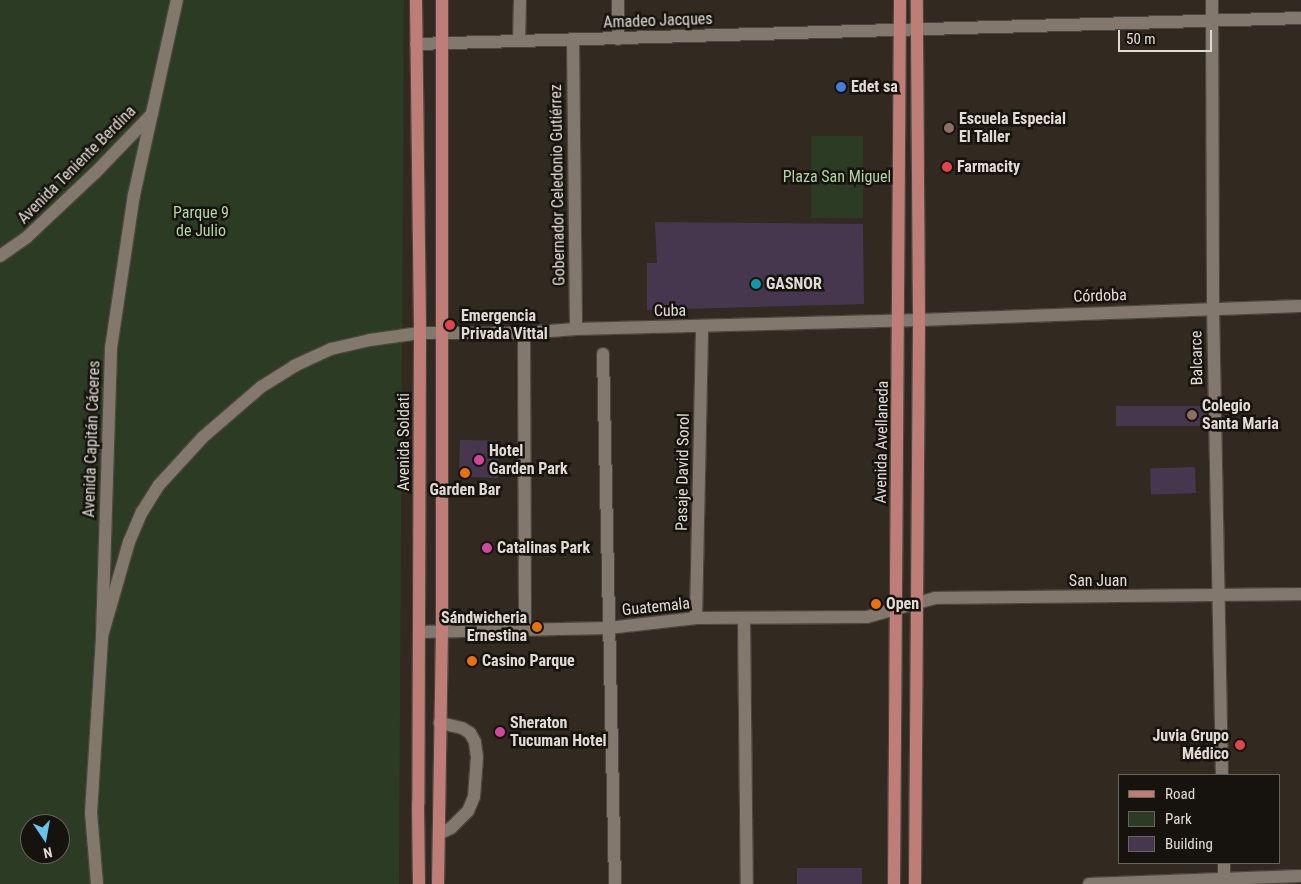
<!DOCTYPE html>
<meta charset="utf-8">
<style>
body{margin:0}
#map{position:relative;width:1301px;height:884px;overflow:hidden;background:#322920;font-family:"Roboto Condensed",sans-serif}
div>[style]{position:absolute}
.green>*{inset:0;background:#2c3b24;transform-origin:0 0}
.building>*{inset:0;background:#46374f;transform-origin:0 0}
.roads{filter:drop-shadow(1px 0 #4d463e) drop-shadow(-1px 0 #4d463e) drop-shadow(0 1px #4d463e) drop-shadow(0 -1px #4d463e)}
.minor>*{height:12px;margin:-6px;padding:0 6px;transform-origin:6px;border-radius:6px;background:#83786d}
.major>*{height:12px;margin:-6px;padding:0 6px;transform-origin:6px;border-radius:6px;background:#be7d76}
.dots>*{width:14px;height:14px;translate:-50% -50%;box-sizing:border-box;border:2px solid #16130e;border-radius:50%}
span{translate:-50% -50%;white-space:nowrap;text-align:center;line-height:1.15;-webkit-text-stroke:5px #16130e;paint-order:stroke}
.street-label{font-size:16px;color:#e0dbd4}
.poi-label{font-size:16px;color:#e0dbd4;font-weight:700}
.left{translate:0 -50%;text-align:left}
.right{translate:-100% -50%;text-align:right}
.park-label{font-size:16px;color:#b4d4a3}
.legend{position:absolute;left:1118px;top:774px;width:162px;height:90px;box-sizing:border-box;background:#16130e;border:1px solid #67635d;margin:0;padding:6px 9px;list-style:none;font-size:15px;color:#e0dbd4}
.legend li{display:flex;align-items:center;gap:10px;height:25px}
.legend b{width:25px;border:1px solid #67635d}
.north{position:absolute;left:20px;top:814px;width:50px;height:50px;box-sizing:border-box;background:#16130e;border:1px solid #67635d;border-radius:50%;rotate:168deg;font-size:14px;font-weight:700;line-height:20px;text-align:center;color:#e0dbd4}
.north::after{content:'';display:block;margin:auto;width:18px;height:22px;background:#66c4ef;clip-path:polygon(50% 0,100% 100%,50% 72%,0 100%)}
.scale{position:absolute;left:1118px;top:30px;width:94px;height:22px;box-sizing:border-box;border:2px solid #e0dbd4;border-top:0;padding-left:6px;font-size:15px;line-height:18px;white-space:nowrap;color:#e0dbd4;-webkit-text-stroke:4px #16130e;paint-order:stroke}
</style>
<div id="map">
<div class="green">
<i style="clip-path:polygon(evenodd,0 0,404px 0,399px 884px,0 884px,0 0,30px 824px,60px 824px,60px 854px,30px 854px,30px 824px)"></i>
<i style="left:811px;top:136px;width:52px;height:82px"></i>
</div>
<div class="building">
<i style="clip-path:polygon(655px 222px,863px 224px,864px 304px,647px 310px,647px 263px,657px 263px)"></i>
<i style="left:1207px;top:406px;width:20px;height:91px;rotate:90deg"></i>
<i style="left:499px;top:441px;width:37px;height:39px;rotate:92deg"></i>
<i style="left:1195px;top:467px;width:26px;height:45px;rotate:88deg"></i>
<i style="left:797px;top:868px;width:65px;height:16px"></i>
</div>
<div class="roads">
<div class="minor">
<i style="left:618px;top:0;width:39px;rotate:90deg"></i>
<i style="left:1212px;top:0;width:308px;rotate:89.8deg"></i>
<i style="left:1213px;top:308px;width:467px;rotate:88.9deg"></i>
<i style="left:573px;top:40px;width:289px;rotate:89.4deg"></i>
<i style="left:519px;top:41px;width:41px;rotate:-88.6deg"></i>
<i style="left:416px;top:44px;width:885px;rotate:-1.68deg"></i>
<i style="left:0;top:256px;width:33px;rotate:-35deg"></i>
<i style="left:27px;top:237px;width:93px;rotate:-43.3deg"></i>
<i style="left:95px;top:173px;width:82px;rotate:-46deg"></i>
<i style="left:524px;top:333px;width:298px;rotate:89.8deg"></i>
<i style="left:603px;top:354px;width:530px;rotate:88.7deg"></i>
<i style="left:696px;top:618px;width:292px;rotate:-88.8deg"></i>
<i style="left:744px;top:618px;width:266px;rotate:89.4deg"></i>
<i style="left:419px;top:632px;width:189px;rotate:-1.2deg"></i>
<i style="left:608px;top:628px;width:89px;rotate:-6.5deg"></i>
<i style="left:696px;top:618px;width:171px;rotate:-0.3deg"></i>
<i style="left:867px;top:617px;width:71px;rotate:-15.6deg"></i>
<i style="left:935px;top:598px;width:366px;rotate:-0.6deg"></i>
<i style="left:102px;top:636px;width:98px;rotate:-74deg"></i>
<i style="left:129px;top:542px;width:33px;rotate:-67deg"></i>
<i style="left:142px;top:512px;width:32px;rotate:-58deg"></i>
<i style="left:159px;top:485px;width:65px;rotate:-47.5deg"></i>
<i style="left:203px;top:437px;width:77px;rotate:-40.8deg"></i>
<i style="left:261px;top:387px;width:39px;rotate:-32deg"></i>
<i style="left:294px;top:366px;width:41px;rotate:-24.7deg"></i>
<i style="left:331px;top:349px;width:40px;rotate:-13deg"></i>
<i style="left:370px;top:340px;width:50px;rotate:-8deg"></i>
<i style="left:420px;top:333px;width:104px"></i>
<i style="left:524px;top:333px;width:52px;rotate:-4.4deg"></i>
<i style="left:576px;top:329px;width:343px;rotate:-1.5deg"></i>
<i style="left:919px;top:320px;width:382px;rotate:-2.1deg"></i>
<i style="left:439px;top:834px;width:13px;rotate:-27deg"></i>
<i style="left:451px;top:828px;width:24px;rotate:-45deg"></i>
<i style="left:468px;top:811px;width:15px;rotate:-67deg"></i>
<i style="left:474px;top:797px;width:40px;rotate:-85.7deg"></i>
<i style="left:477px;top:757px;width:15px;rotate:-98deg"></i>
<i style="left:475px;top:742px;width:10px;rotate:-119deg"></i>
<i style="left:470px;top:733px;width:9px;rotate:-148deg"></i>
<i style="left:462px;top:728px;width:23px;rotate:-167deg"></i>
<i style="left:1224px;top:863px;width:21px;rotate:90deg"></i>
<i style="left:97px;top:884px;width:71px;rotate:-94.8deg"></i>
<i style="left:91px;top:813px;width:177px;rotate:-86.4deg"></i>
<i style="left:102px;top:636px;width:288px;rotate:-88.2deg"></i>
<i style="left:111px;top:348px;width:155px;rotate:-81.5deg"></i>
<i style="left:134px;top:195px;width:200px;rotate:-77.6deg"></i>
<i style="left:1089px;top:884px;width:212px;rotate:-2.2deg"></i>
</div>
<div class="major">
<i style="left:416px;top:0;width:333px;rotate:89.3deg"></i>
<i style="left:420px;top:333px;width:471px;rotate:90.2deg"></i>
<i style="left:418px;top:804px;width:80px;rotate:89.3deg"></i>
<i style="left:438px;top:884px;width:252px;rotate:-89.1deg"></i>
<i style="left:442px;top:632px;width:632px;rotate:-90deg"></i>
<i style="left:894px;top:884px;width:884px;rotate:-89.61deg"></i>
<i style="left:915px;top:884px;width:564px;rotate:-89.59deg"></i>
<i style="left:919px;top:320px;width:320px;rotate:-90.4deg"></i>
</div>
</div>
<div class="dots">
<i style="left:841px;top:87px;background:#3f7fe0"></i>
<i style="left:949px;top:128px;background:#8d6e63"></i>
<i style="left:947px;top:167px;background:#e0444e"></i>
<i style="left:756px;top:284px;background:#0f9aa8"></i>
<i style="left:450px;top:325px;background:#e0444e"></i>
<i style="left:1192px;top:415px;background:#8d6e63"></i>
<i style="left:479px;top:460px;background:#d1479c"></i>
<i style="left:465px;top:473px;background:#e8710a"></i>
<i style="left:487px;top:548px;background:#d1479c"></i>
<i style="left:876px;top:604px;background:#e8710a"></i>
<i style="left:537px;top:627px;background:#e8710a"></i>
<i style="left:472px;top:661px;background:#e8710a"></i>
<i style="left:500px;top:732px;background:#d1479c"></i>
<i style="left:1240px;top:745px;background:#e0444e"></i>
</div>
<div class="street-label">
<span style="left:658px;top:21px;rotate:-2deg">Amadeo Jacques</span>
<span style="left:77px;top:165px;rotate:-45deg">Avenida Teniente Berdina</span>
<span style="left:558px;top:185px;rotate:-91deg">Gobernador Celedonio Gutiérrez</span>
<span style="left:1100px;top:296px;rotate:-2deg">Córdoba</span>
<span style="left:670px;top:311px;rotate:-1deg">Cuba</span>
<span style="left:1197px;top:358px;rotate:-91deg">Balcarce</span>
<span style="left:92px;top:439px;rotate:-88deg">Avenida Capitán Cáceres</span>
<span style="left:404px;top:442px;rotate:-90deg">Avenida Soldati</span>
<span style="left:882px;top:442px;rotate:-89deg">Avenida Avellaneda</span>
<span style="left:683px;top:472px;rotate:-89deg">Pasaje David Sorol</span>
<span style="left:1098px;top:581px">San Juan</span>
<span style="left:656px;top:607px;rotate:-6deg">Guatemala</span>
</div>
<div class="poi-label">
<span class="left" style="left:851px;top:87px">Edet sa</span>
<span class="left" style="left:959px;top:128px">Escuela Especial<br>El Taller</span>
<span class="left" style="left:957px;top:167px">Farmacity</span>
<span class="left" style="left:766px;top:284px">GASNOR</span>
<span class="left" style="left:461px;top:325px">Emergencia<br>Privada Vittal</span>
<span class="left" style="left:1202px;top:415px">Colegio<br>Santa Maria</span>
<span class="left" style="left:489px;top:460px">Hotel<br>Garden Park</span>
<span style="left:465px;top:490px">Garden Bar</span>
<span class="left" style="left:497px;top:548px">Catalinas Park</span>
<span class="left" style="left:886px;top:604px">Open</span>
<span class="right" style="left:527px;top:627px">Sándwicheria<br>Ernestina</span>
<span class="left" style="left:482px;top:661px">Casino Parque</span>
<span class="left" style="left:510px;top:732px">Sheraton<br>Tucuman Hotel</span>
<span class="right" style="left:1229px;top:745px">Juvia Grupo<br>Médico</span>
</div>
<div class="park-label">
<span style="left:837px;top:177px">Plaza San Miguel</span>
<span style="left:201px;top:222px">Parque 9<br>de Julio</span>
</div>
<ul class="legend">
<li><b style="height:6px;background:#be7d76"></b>Road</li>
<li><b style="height:14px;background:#2c3b24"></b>Park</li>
<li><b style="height:14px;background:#46374f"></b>Building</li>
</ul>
<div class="north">N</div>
<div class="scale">50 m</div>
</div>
